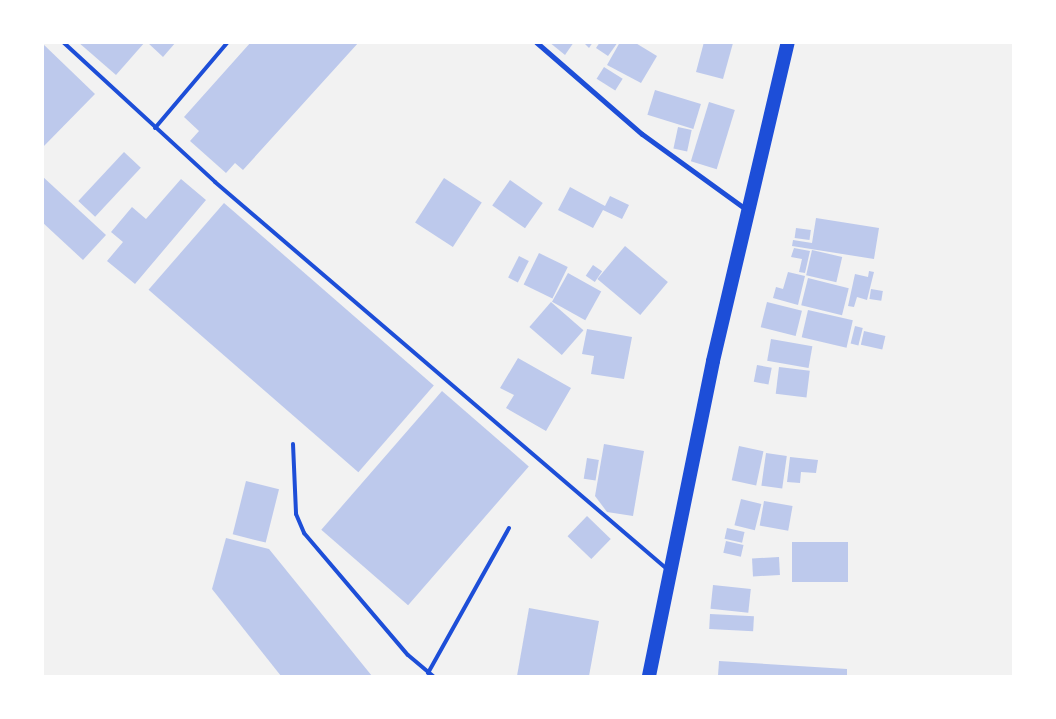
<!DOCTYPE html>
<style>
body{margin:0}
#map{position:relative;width:1056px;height:719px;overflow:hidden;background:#f2f2f2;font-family:"Public Sans",sans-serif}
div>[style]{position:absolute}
.building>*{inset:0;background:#bdc9ec;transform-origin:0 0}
.service>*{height:4px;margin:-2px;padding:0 2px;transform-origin:2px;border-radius:2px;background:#1d4ed8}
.minor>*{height:5px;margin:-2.5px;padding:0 2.5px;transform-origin:2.5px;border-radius:2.5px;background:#1d4ed8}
.trunk>*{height:14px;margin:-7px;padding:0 7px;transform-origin:7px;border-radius:7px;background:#1d4ed8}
span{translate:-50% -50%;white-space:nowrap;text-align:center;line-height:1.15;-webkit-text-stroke:4px #fff;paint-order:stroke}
.frame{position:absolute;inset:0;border:44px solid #fff;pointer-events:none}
</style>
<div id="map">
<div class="building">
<i style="clip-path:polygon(78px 42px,145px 42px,116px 75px)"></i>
<i style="clip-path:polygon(147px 42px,176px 42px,163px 57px)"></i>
<i style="clip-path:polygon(251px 42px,359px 42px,243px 170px,235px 163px,226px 173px,190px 141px,199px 131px,184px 117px)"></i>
<i style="clip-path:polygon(549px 42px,574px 42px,565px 55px)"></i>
<i style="clip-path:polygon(583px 42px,593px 42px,589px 48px)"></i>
<i style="clip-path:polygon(600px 42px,618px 42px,608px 56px,596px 48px)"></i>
<i style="clip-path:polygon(620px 42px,634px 42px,657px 56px,641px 83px,607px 65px)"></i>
<i style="clip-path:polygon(704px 42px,733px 43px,723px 79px,696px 72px)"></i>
<i style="clip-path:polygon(42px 43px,95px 94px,42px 148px)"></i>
<i style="left:604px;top:67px;width:22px;height:14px;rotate:32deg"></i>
<i style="left:655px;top:90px;width:48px;height:26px;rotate:17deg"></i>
<i style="left:709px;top:102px;width:27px;height:62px;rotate:17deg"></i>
<i style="left:678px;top:127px;width:14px;height:22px;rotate:12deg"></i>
<i style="left:124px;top:152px;width:23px;height:67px;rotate:43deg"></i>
<i style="clip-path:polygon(42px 176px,106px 235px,83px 260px,42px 222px)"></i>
<i style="left:444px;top:178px;width:45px;height:53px;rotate:33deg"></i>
<i style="clip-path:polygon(181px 179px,206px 200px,135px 284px,107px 261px,123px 242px,111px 232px,132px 207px,146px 219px)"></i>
<i style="left:510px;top:180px;width:40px;height:31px;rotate:35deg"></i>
<i style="clip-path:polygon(570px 187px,605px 206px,610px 196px,629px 205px,622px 219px,603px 210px,593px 228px,558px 210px)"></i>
<i style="left:224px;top:203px;width:278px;height:115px;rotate:41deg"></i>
<i style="clip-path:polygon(816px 218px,879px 228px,874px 259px,792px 246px,793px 240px,812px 243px)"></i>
<i style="left:796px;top:228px;width:15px;height:10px;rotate:8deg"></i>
<i style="left:625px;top:246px;width:56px;height:43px;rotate:40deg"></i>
<i style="clip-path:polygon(794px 248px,810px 251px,805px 273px,799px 272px,802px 259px,791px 257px)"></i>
<i style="left:812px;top:250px;width:31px;height:26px;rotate:13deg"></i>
<i style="left:539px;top:253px;width:32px;height:35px;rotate:26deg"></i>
<i style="left:519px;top:256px;width:11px;height:24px;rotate:27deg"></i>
<i style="left:593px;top:265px;width:11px;height:13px;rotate:34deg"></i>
<i style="clip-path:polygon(869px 271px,874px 272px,867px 300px,857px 297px,854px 307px,848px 306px,855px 274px,868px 277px)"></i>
<i style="clip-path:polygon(788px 272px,805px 276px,798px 305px,773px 298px,776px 287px,783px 289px)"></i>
<i style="left:568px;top:273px;width:38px;height:33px;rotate:29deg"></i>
<i style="left:808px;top:278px;width:42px;height:28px;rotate:14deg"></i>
<i style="left:871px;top:289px;width:12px;height:10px;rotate:9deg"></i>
<i style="left:551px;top:302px;width:43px;height:33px;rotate:41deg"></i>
<i style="left:767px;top:302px;width:36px;height:26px;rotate:14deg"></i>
<i style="left:808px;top:310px;width:46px;height:28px;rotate:13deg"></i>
<i style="left:855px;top:326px;width:8px;height:18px;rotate:14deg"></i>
<i style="clip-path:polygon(587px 329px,632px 337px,624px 379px,591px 374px,594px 356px,582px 354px)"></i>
<i style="left:864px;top:331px;width:22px;height:14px;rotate:13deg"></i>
<i style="left:771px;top:339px;width:42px;height:22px;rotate:10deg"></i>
<i style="clip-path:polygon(518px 358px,571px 388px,546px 431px,506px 408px,514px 395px,500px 388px)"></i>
<i style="left:757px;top:365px;width:15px;height:17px;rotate:11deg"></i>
<i style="left:779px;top:367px;width:31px;height:27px;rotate:7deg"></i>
<i style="left:442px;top:391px;width:115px;height:184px;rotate:41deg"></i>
<i style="clip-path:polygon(604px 444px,644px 451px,633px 516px,607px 512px,595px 496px)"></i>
<i style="left:739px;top:446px;width:25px;height:35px;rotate:12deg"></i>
<i style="left:766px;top:453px;width:21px;height:33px;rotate:8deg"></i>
<i style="clip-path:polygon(790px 457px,818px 460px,816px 473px,801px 472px,800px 483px,787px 482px)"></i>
<i style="left:587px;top:458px;width:12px;height:21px;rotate:9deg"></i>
<i style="left:246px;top:481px;width:34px;height:55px;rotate:14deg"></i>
<i style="left:741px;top:499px;width:21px;height:27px;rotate:14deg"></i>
<i style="left:764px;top:501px;width:29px;height:25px;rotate:10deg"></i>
<i style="left:587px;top:516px;width:33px;height:28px;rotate:44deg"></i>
<i style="left:727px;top:528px;width:18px;height:11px;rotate:13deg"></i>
<i style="clip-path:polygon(226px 538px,269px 549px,372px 676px,281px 676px,212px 589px)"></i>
<i style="left:726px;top:541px;width:18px;height:12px;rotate:13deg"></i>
<i style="left:792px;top:542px;width:56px;height:40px"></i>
<i style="left:779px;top:557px;width:18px;height:27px;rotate:87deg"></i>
<i style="left:713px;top:585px;width:38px;height:24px;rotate:6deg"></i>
<i style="clip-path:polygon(529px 608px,599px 621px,589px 676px,517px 676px)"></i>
<i style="left:710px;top:614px;width:44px;height:15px;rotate:3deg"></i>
<i style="clip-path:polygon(719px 661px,847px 669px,847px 676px,718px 676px)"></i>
</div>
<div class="service">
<i style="left:63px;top:42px;width:207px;rotate:42.6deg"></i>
<i style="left:215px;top:182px;width:595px;rotate:40.57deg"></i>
<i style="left:155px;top:128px;width:113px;rotate:-49.7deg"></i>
<i style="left:293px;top:444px;width:70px;rotate:87.5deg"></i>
<i style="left:296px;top:514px;width:21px;rotate:67deg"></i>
<i style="left:304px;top:533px;width:160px;rotate:49.6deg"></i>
<i style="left:408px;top:655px;width:33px;rotate:40deg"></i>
<i style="left:428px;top:673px;width:166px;rotate:-60.8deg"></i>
</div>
<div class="minor">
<i style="left:536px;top:42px;width:140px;rotate:41deg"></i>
<i style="left:642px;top:134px;width:130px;rotate:35.9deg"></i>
</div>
<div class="trunk">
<i style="left:649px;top:676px;width:321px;rotate:-78.5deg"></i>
<i style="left:713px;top:361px;width:328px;rotate:-76.8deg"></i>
</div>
<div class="frame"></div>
</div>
